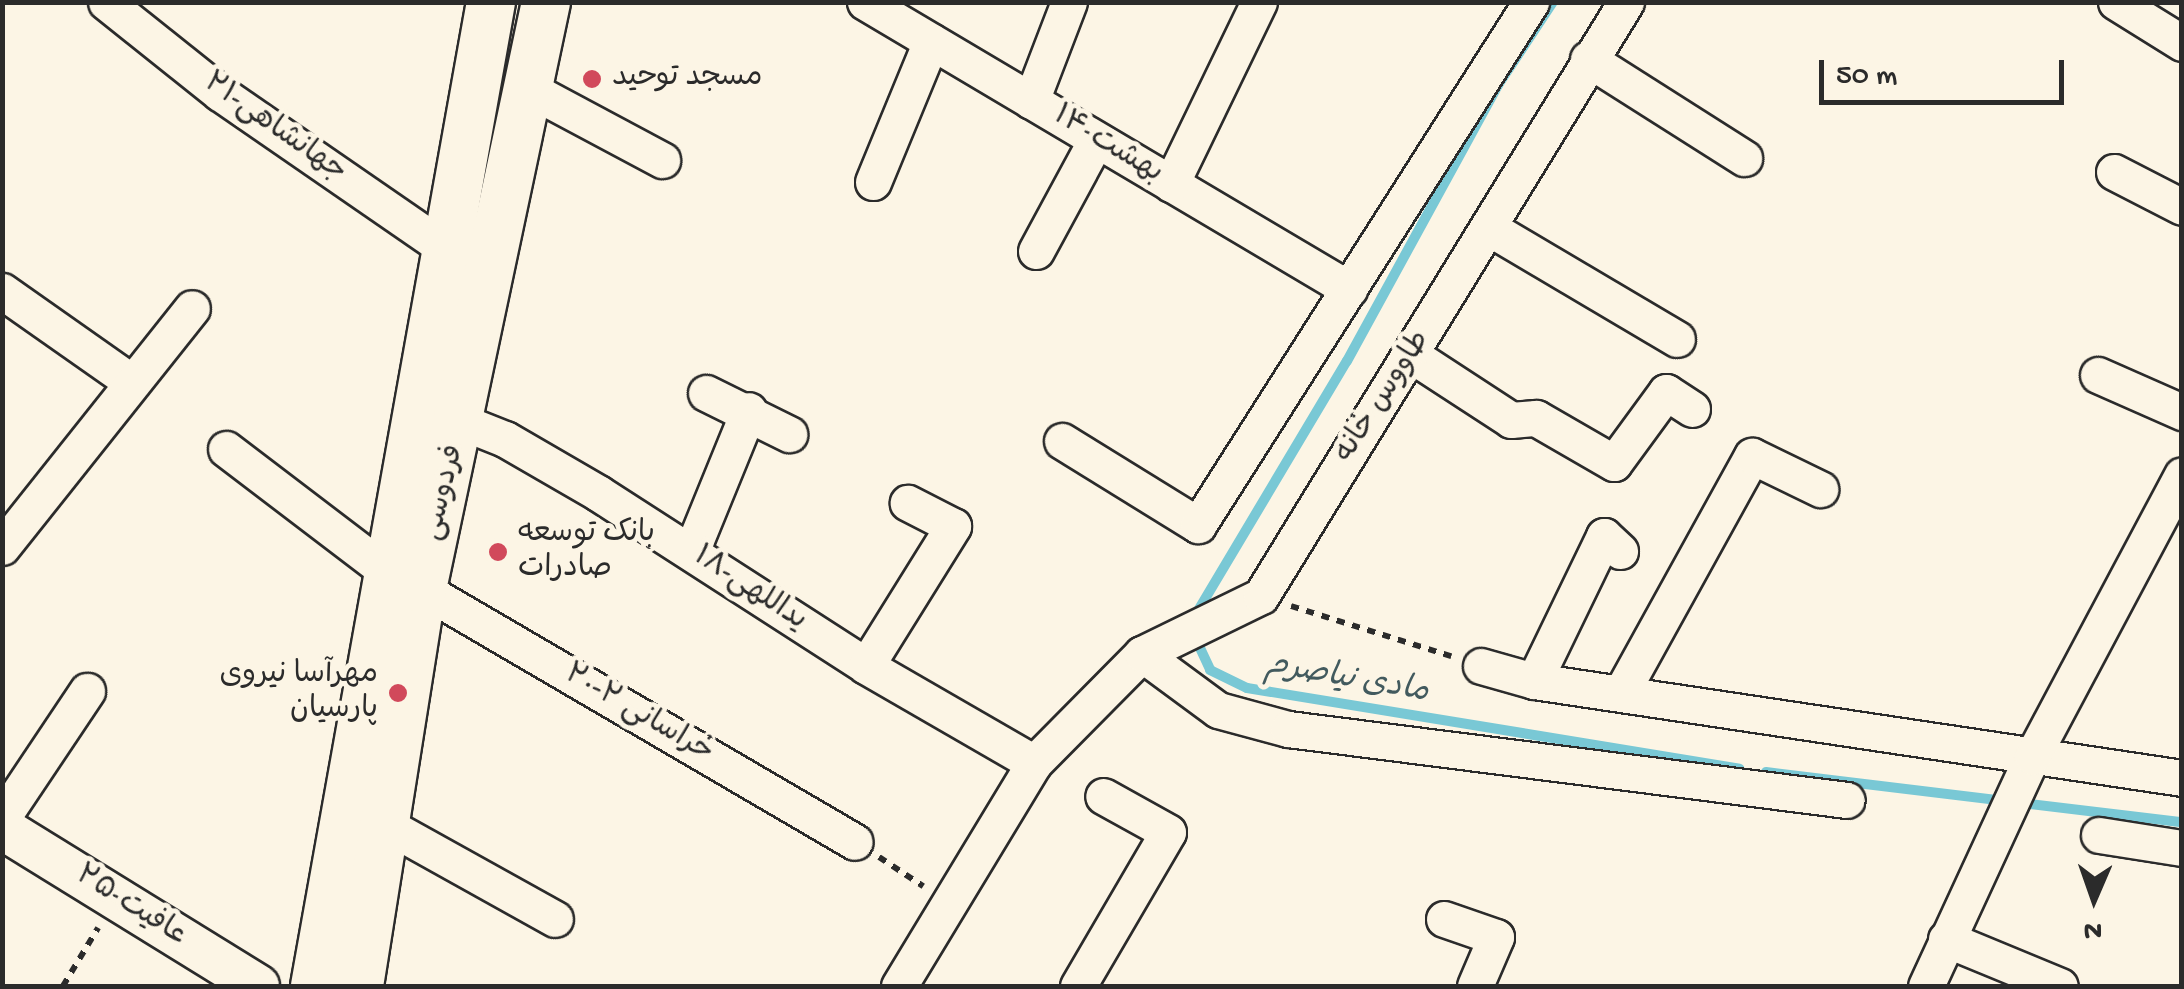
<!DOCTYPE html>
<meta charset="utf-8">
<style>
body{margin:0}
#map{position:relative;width:2184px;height:989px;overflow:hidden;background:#fcf5e5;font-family:"Gochi Hand","Playpen Sans Arabic",sans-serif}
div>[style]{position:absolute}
.stream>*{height:10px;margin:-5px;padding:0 5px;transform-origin:5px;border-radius:5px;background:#79c8d5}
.path>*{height:6px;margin-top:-3px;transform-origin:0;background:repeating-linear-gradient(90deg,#2b2b2b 0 8px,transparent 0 16px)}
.roads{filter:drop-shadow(2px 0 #2b2b2b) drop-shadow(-2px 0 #2b2b2b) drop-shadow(0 2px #2b2b2b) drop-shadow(0 -2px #2b2b2b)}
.minor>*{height:35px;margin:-17.5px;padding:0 17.5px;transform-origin:17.5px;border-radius:17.5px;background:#fcf5e5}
.tertiary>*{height:42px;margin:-21px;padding:0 21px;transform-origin:21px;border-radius:21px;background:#fcf5e5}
.secondary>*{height:48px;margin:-24px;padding:0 24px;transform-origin:24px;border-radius:24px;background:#fcf5e5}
.dots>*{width:28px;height:28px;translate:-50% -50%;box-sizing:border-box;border:5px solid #fcf5e5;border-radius:50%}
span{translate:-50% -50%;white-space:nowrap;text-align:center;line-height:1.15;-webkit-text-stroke:10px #fcf5e5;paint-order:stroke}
.poi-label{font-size:30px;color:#2b2b2b}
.left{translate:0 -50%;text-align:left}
.right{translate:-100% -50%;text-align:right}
.street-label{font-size:30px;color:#2b2b2b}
.water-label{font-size:32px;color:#425a5e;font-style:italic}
.frame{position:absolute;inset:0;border:5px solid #2b2b2b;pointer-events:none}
.north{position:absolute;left:2044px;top:849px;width:100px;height:100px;-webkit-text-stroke:8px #fcf5e5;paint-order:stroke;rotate:182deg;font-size:28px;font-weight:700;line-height:40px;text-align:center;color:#2b2b2b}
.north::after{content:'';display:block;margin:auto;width:35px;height:45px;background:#2b2b2b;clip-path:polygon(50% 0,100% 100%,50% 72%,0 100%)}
.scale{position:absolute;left:1819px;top:60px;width:245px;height:45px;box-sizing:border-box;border:5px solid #2b2b2b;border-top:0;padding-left:12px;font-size:30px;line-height:35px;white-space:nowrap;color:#2b2b2b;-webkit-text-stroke:8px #fcf5e5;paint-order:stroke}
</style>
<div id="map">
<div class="stream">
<i style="left:1193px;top:619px;width:300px;rotate:-59.2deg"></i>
<i style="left:1347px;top:361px;width:315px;rotate:-61.3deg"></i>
<i style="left:1498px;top:85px;width:100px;rotate:-56.5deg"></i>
<i style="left:1194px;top:635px;width:38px;rotate:65deg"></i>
<i style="left:1210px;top:670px;width:41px;rotate:25.9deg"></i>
<i style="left:1247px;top:688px;width:499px;rotate:9.3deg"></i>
<i style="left:1766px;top:772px;width:419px;rotate:6.9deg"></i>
</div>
<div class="path">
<i style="left:1291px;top:606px;width:168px;rotate:17.4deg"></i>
<i style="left:879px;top:857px;width:53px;rotate:33.4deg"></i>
<i style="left:63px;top:986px;width:68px;rotate:-58.9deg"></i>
</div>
<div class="roads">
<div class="minor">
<i style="left:106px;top:2px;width:146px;rotate:38.6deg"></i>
<i style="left:220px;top:93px;width:275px;rotate:34.6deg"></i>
<i style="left:865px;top:2px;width:563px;rotate:30.67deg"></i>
<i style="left:2116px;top:2px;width:78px;rotate:31.8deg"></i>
<i style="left:1588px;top:59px;width:185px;rotate:32.4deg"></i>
<i style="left:529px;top:89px;width:151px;rotate:28.1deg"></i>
<i style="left:1031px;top:101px;width:106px;rotate:-69deg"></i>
<i style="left:2114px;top:172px;width:76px;rotate:27.2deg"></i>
<i style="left:873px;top:182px;width:152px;rotate:-67.6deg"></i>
<i style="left:1171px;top:184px;width:202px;rotate:-64.2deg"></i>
<i style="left:1491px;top:229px;width:216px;rotate:30.6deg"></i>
<i style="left:1036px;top:251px;width:126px;rotate:-61.6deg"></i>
<i style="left:2px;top:291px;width:156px;rotate:35.1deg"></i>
<i style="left:1413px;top:356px;width:117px;rotate:33.1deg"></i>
<i style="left:1511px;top:420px;width:25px;rotate:-5deg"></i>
<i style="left:1536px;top:418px;width:90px;rotate:30deg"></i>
<i style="left:1614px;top:463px;width:88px;rotate:-53.8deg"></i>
<i style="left:1666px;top:392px;width:31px;rotate:33deg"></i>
<i style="left:2098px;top:375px;width:92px;rotate:23.8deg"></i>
<i style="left:706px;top:393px;width:93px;rotate:26.3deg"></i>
<i style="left:462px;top:422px;width:46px;rotate:21.6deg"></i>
<i style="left:505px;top:439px;width:108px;rotate:30.1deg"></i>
<i style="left:598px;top:493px;width:319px;rotate:32.8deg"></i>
<i style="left:866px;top:666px;width:194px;rotate:30deg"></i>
<i style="left:1062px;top:441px;width:160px;rotate:31.7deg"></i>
<i style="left:1198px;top:525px;width:620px;rotate:-57.51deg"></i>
<i style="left:226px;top:449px;width:201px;rotate:37.3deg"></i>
<i style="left:2px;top:547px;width:305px;rotate:-51.5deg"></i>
<i style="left:691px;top:552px;width:153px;rotate:-67.8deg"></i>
<i style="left:422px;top:589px;width:501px;rotate:30.3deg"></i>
<i style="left:1142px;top:654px;width:94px;rotate:36.4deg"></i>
<i style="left:1218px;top:710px;width:73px;rotate:15.2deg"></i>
<i style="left:1288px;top:729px;width:563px;rotate:7.24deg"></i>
<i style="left:866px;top:666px;width:165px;rotate:-58.1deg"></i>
<i style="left:953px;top:526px;width:51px;rotate:-152.9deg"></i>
<i style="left:1481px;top:666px;width:55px;rotate:15.8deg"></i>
<i style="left:1534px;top:681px;width:655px;rotate:8.51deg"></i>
<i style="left:1534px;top:681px;width:161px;rotate:-64.2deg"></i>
<i style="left:1604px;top:536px;width:22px;rotate:43deg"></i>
<i style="left:1621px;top:693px;width:271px;rotate:-61.1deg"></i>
<i style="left:1752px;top:456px;width:76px;rotate:25.9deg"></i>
<i style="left:2px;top:818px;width:153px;rotate:-56.2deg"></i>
<i style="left:388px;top:826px;width:191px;rotate:29.1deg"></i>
<i style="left:2099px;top:835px;width:84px;rotate:8.9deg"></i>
<i style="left:1444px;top:919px;width:55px;rotate:19.1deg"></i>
<i style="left:1496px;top:937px;width:53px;rotate:113.2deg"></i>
<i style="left:1946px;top:939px;width:123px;rotate:22.4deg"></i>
<i style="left:899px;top:986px;width:261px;rotate:-58.8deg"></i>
<i style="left:1034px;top:763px;width:153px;rotate:-45.3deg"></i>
<i style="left:1142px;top:654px;width:132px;rotate:-26deg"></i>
<i style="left:1261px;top:596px;width:697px;rotate:-58.43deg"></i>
<i style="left:1078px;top:986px;width:178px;rotate:-59.7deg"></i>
<i style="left:1168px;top:832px;width:74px;rotate:-151deg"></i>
<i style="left:1926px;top:986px;width:252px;rotate:-65.2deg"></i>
<i style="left:2032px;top:757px;width:319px;rotate:-62deg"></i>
</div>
<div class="tertiary">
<i style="left:2px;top:828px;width:301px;rotate:31.7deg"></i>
</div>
<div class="secondary">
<i style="left:315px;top:986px;width:1000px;rotate:-79.86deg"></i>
<i style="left:359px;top:986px;width:402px;rotate:-81deg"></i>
<i style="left:422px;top:589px;width:600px;rotate:-78.07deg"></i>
</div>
</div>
<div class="dots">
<i style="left:592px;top:79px;background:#d1495b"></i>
<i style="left:498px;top:552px;background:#d1495b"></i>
<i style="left:398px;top:693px;background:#d1495b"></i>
</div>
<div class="poi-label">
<span class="left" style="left:612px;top:79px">مسجد توحید</span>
<span class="left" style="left:518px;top:552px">بانک توسعه<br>صادرات</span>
<span class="right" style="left:378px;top:693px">مهرآسا نیروی<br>پارسیان</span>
</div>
<div class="street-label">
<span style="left:274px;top:129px;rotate:35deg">۲۱-جهانشاهی</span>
<span style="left:1107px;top:146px;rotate:31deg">۱۴-بهشت</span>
<span style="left:1384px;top:398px;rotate:-57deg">طاووس خانه</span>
<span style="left:445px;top:493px;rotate:-76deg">فردوسی</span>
<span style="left:749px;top:590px;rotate:33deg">۱۸-یداللهی</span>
<span style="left:638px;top:715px;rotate:30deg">۲۰-خراسانی ۲</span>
<span style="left:130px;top:907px;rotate:32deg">۲۵-عافیت</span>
</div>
<div class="water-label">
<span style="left:1347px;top:680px;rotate:10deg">مادی نیاصرم</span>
</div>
<div class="frame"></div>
<div class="north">N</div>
<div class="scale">50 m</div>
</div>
